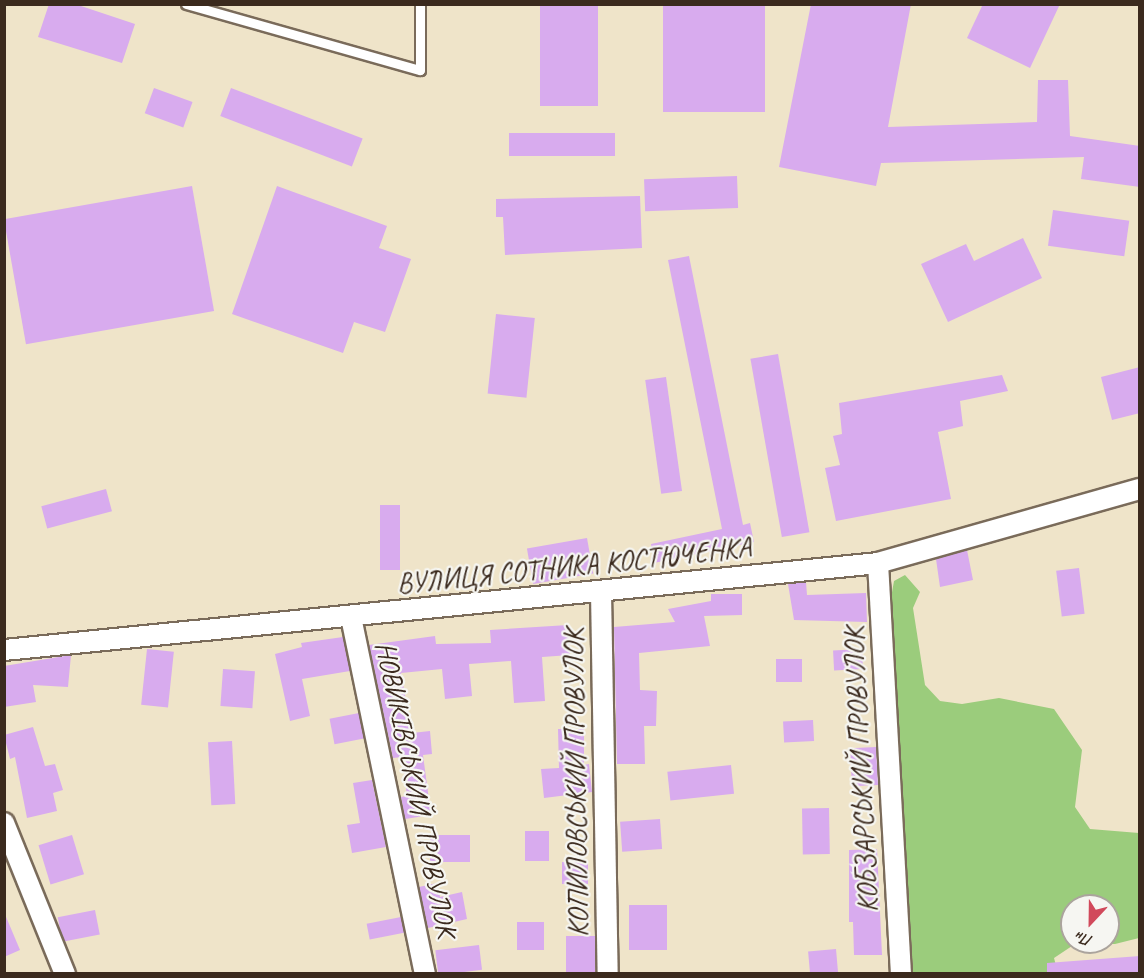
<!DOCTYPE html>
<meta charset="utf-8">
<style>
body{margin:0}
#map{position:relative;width:1144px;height:978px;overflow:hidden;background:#efe4c9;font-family:Caveat,sans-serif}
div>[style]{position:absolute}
.green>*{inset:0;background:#9bcc7c}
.building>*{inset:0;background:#d8abee;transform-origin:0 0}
.roads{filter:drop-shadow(2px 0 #7a6b5a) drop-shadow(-2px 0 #7a6b5a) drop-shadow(0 2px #7a6b5a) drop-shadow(0 -2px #7a6b5a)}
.service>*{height:9px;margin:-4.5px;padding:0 4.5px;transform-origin:4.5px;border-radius:4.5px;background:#fff}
.minor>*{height:20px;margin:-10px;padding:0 10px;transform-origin:10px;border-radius:10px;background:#fff}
span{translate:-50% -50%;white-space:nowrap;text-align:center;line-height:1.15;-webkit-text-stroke:4.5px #f6f6f2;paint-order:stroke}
.street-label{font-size:28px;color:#3b2a1e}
.frame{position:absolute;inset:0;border:6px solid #3b2a1e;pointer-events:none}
.north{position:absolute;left:1060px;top:894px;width:60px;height:60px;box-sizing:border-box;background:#f6f6f2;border:2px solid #aba49d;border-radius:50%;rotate:202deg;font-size:16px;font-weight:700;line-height:24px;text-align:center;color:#3b2a1e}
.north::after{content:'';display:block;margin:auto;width:21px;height:27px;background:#d1495b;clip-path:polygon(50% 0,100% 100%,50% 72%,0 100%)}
</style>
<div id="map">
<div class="green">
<i style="clip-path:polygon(evenodd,905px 575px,920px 592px,913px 608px,925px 685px,940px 701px,962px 704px,999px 698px,1054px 709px,1082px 750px,1075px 807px,1090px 829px,1139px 833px,1139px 938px,1115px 944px,1075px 944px,1054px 958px,1058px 973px,913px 973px,891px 598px,894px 581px,905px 575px,1072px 906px,1108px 906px,1108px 942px,1072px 942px,1072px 906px)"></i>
</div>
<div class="building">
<i style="clip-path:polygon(49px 4px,75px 4px,135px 24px,122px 63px,38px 37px)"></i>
<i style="left:540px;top:4px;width:58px;height:102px"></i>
<i style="left:663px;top:4px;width:102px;height:108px"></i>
<i style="clip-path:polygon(811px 4px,911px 4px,888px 127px,1037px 122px,1038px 80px,1068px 80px,1070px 136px,1140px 146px,1140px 187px,1081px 179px,1084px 157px,881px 163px,876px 186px,779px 167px)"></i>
<i style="clip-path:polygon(983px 4px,1060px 4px,1030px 68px,967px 38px)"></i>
<i style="left:154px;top:88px;width:41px;height:27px;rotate:20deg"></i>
<i style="left:231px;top:88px;width:141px;height:30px;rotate:21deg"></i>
<i style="left:615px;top:133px;width:23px;height:106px;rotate:90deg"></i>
<i style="left:737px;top:176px;width:32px;height:93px;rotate:88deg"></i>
<i style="left:192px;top:186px;width:127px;height:191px;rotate:80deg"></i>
<i style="clip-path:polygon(277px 186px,387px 226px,379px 248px,411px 259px,385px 332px,354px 322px,343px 353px,232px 314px)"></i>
<i style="clip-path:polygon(640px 196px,642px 248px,505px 255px,503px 217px,496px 217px,496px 199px)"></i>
<i style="left:1053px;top:210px;width:77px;height:36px;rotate:8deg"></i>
<i style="clip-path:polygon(1023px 238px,1042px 278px,948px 322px,921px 264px,966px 244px,974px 261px)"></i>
<i style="clip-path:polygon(689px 256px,743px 525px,750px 523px,754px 542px,654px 563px,651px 544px,722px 529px,668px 260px)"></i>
<i style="left:496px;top:314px;width:39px;height:80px;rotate:6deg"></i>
<i style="left:778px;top:354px;width:181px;height:28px;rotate:80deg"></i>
<i style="clip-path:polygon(1140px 367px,1140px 413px,1112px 420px,1101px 377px)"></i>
<i style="clip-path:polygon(1002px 375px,1008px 391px,960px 401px,963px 426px,938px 432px,951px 499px,836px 521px,825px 468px,840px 465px,833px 436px,842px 434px,839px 403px)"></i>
<i style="left:666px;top:377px;width:115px;height:21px;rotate:82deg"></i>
<i style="left:106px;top:489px;width:23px;height:67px;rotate:75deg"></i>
<i style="left:380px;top:505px;width:20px;height:65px"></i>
<i style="left:587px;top:538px;width:36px;height:61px;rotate:80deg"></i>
<i style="clip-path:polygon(967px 550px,973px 580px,940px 587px,936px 559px)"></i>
<i style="left:1079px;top:568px;width:46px;height:23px;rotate:83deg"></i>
<i style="clip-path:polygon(806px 582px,807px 595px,866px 593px,867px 622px,794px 620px,788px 584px)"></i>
<i style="clip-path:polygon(711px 594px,742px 594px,742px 615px,704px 616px,710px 646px,639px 653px,640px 690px,657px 691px,656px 726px,644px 726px,645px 764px,617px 764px,614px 627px,675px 622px,668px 609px,711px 601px)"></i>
<i style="clip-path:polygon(568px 625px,570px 655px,542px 657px,545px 701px,514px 703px,511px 661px,469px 664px,472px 696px,445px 699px,442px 669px,401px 673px,412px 733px,430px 731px,432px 754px,423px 755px,431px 815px,405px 819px,401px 797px,407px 796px,402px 757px,393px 758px,369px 645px,435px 636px,436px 644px,491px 643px,490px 630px)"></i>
<i style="clip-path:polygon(343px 637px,350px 671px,302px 679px,310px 716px,290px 721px,275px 654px,302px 647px,301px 643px)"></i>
<i style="left:147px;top:649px;width:27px;height:56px;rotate:6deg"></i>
<i style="left:862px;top:649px;width:20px;height:29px;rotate:87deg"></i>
<i style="clip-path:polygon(71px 655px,68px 687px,33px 685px,36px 702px,4px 707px,4px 666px)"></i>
<i style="left:776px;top:659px;width:26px;height:23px"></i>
<i style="left:223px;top:669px;width:32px;height:37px;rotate:4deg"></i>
<i style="left:359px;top:713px;width:26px;height:30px;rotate:79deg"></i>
<i style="left:813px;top:720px;width:21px;height:30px;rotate:87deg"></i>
<i style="clip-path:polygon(33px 727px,45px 766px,55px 764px,63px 790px,53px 793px,57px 811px,27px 818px,15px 757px,10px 759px,4px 735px)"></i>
<i style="clip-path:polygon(558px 729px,584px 729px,584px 765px,589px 764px,592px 792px,544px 798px,541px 769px,559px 768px)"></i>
<i style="left:232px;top:741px;width:63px;height:24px;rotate:87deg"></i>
<i style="left:876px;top:747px;width:38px;height:26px;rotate:87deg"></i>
<i style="left:731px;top:765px;width:29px;height:64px;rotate:84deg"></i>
<i style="clip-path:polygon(372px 780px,386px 847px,352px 853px,347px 825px,360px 823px,353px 783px)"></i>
<i style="left:829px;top:808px;width:46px;height:27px;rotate:89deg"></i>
<i style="left:660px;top:819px;width:30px;height:40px;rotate:86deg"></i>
<i style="left:525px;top:831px;width:24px;height:30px"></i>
<i style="left:72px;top:835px;width:41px;height:35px;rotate:73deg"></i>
<i style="left:430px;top:835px;width:40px;height:27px"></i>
<i style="clip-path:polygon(877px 849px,882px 955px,854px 955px,853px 922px,849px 922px,849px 850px)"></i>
<i style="left:562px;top:862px;width:26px;height:22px"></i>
<i style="clip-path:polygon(437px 883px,440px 897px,462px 892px,467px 919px,428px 928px,419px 887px)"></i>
<i style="left:667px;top:905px;width:45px;height:38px;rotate:90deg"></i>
<i style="left:95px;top:910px;width:25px;height:38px;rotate:79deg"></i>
<i style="clip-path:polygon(4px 912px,20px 950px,4px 957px)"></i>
<i style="left:401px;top:917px;width:16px;height:35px;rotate:79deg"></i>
<i style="left:517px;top:922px;width:27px;height:28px"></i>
<i style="left:566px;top:936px;width:29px;height:38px"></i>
<i style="left:479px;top:945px;width:25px;height:44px;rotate:83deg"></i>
<i style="left:836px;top:949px;width:25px;height:28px;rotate:85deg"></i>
<i style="clip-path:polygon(1140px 956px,1140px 974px,1047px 974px,1047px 963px)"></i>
</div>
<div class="roads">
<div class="service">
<i style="left:186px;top:4px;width:243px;rotate:15.8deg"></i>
<i style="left:420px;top:70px;width:66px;rotate:-90deg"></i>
</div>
<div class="minor">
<i style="left:878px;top:563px;width:412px;rotate:86.8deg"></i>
<i style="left:601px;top:592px;width:382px;rotate:89deg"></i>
<i style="left:351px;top:617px;width:365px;rotate:78.3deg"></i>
<i style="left:4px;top:650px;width:878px;rotate:-5.68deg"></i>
<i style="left:878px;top:563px;width:272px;rotate:-15.8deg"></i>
<i style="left:4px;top:823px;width:163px;rotate:68deg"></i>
</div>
</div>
<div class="street-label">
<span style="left:574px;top:566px;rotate:-6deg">ВУЛИЦЯ СОТНИКА КОСТЮЧЕНКА</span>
<span style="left:861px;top:770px;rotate:-93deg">КОБЗАРСЬКИЙ ПРОВУЛОК</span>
<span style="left:576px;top:783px;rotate:-91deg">КОПИЛОВСЬКИЙ ПРОВУЛОК</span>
<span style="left:416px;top:789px;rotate:78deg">НОВИКІВСЬКИЙ ПРОВУЛОК</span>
</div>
<div class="frame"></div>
<div class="north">Пн</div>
</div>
